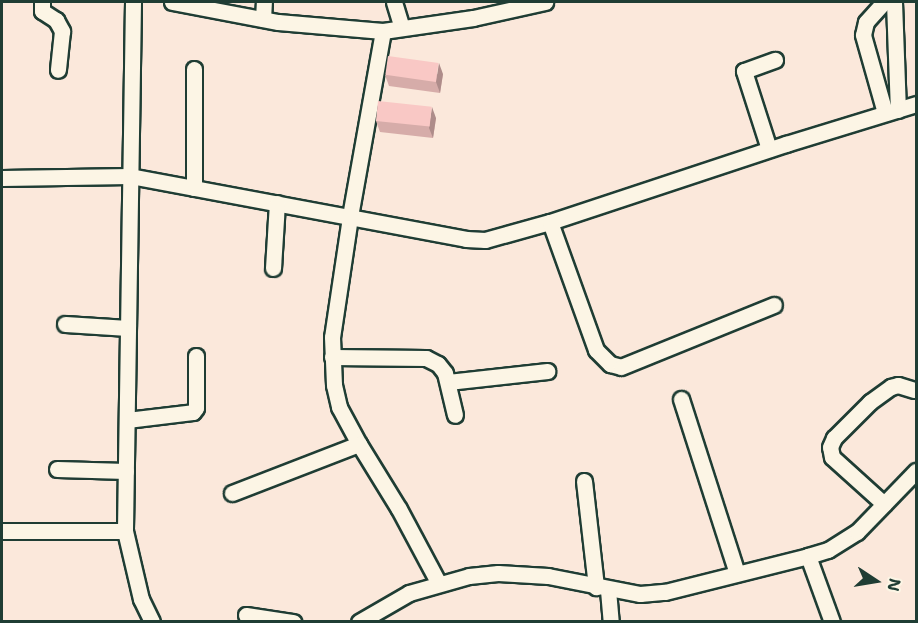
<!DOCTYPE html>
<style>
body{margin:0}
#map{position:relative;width:918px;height:623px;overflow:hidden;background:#fbe8db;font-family:"Shantell Sans",sans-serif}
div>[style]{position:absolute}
.roads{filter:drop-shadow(2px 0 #1f3d34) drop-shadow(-2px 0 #1f3d34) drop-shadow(0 2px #1f3d34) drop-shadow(0 -2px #1f3d34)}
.minor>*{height:15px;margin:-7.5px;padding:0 7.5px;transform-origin:7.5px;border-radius:7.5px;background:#fcf5e5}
.wall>*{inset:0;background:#d6aca9}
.shaded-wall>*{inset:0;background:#ae8c8a}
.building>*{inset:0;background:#f9c8c5;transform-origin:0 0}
span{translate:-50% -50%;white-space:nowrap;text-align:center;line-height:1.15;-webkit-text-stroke:4.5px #fcf5e5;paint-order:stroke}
.frame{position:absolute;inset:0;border:3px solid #1f3d34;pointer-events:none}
.north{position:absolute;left:846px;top:551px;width:60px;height:60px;-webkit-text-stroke:4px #fcf5e5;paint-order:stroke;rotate:102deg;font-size:16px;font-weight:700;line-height:24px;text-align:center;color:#1f3d34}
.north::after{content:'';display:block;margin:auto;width:21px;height:27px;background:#1f3d34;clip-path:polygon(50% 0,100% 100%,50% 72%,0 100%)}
</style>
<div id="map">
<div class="roads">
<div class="minor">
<i style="left:42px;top:2px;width:9px;rotate:90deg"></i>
<i style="left:42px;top:11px;width:17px;rotate:33deg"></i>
<i style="left:56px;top:20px;width:13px;rotate:61deg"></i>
<i style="left:62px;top:31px;width:39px;rotate:96deg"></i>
<i style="left:133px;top:2px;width:529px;rotate:90.87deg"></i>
<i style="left:125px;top:531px;width:70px;rotate:76.8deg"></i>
<i style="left:141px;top:599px;width:25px;rotate:64deg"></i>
<i style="left:172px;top:2px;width:108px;rotate:10.7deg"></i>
<i style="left:278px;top:22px;width:105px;rotate:4.9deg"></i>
<i style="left:383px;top:31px;width:91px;rotate:-8.2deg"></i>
<i style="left:473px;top:18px;width:74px;rotate:-12.5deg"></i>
<i style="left:394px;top:2px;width:27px;rotate:73deg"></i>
<i style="left:884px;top:2px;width:27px;rotate:132deg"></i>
<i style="left:866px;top:22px;width:13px;rotate:103deg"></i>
<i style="left:863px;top:35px;width:81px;rotate:74.2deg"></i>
<i style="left:894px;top:2px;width:108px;rotate:87.9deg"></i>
<i style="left:263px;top:19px;width:17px;rotate:-87deg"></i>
<i style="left:383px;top:31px;width:189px;rotate:100.1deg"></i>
<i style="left:350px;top:217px;width:121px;rotate:98.5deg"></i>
<i style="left:332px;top:337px;width:48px;rotate:87.6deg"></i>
<i style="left:334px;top:385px;width:23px;rotate:77deg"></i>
<i style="left:339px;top:407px;width:42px;rotate:61.6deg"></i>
<i style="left:359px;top:444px;width:76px;rotate:58.4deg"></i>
<i style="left:399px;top:509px;width:83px;rotate:61.9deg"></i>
<i style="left:769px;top:149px;width:82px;rotate:-107.8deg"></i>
<i style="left:744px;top:71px;width:33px;rotate:-20deg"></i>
<i style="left:2px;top:178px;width:128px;rotate:-0.9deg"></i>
<i style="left:130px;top:176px;width:342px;rotate:10.6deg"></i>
<i style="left:466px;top:239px;width:19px;rotate:3deg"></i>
<i style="left:485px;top:240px;width:67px;rotate:-15.5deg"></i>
<i style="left:550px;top:222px;width:249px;rotate:-18.3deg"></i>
<i style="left:786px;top:144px;width:136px;rotate:-17.1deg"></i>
<i style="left:194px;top:188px;width:119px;rotate:-90deg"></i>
<i style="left:550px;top:222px;width:136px;rotate:70.2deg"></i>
<i style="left:596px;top:350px;width:20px;rotate:45deg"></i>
<i style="left:610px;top:364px;width:11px;rotate:15deg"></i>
<i style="left:621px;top:367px;width:165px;rotate:-22.1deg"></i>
<i style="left:273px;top:268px;width:65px;rotate:-86.5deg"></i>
<i style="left:65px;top:324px;width:63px;rotate:3.6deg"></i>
<i style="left:332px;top:357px;width:94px;rotate:0.6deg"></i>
<i style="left:426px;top:358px;width:13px;rotate:27deg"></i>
<i style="left:438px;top:364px;width:11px;rotate:52deg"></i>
<i style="left:445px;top:373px;width:43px;rotate:76.6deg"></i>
<i style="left:448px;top:382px;width:100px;rotate:-6.3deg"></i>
<i style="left:681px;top:399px;width:183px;rotate:72.2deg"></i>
<i style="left:127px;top:420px;width:66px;rotate:-6.9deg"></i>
<i style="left:193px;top:412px;width:5px;rotate:-53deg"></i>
<i style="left:196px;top:408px;width:52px;rotate:-90deg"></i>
<i style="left:57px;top:469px;width:69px;rotate:1.7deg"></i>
<i style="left:584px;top:481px;width:107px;rotate:83.5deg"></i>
<i style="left:232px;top:493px;width:136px;rotate:-21.1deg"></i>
<i style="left:884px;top:504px;width:70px;rotate:-137.9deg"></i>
<i style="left:832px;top:457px;width:10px;rotate:-101deg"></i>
<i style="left:830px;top:447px;width:10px;rotate:-66deg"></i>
<i style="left:834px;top:438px;width:51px;rotate:-45deg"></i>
<i style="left:870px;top:402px;width:26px;rotate:-36deg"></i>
<i style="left:891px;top:387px;width:7px;rotate:-16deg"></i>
<i style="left:898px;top:385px;width:17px;rotate:17deg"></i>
<i style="left:2px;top:531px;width:123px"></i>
<i style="left:808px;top:556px;width:70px;rotate:70deg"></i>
<i style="left:608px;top:590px;width:32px;rotate:85deg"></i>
<i style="left:246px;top:615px;width:48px;rotate:8.5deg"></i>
<i style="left:359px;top:622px;width:58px;rotate:-30.1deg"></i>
<i style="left:409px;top:593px;width:62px;rotate:-15.8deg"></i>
<i style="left:469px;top:576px;width:29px;rotate:-6deg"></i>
<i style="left:498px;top:573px;width:50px;rotate:3.4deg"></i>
<i style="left:548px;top:576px;width:94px;rotate:11.1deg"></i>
<i style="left:640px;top:594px;width:25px;rotate:-5deg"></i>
<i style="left:665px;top:592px;width:147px;rotate:-14.1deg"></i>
<i style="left:808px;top:556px;width:21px;rotate:-17deg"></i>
<i style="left:828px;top:550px;width:34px;rotate:-32deg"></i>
<i style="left:857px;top:532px;width:85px;rotate:-46deg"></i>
</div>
</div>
<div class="wall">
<i style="clip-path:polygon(443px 74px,440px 93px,389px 86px,385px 75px)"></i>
<i style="clip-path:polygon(436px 118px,433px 138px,380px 132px,376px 121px)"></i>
</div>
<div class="shaded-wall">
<i style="clip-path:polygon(439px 63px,443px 74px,440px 93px,436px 82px)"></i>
<i style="clip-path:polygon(432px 107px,436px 118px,433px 138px,429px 128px)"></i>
</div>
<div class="building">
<i style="left:388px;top:56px;width:51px;height:19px;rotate:8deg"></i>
<i style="left:378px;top:101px;width:54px;height:20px;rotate:6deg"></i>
</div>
<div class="frame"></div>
<div class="north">N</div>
</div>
